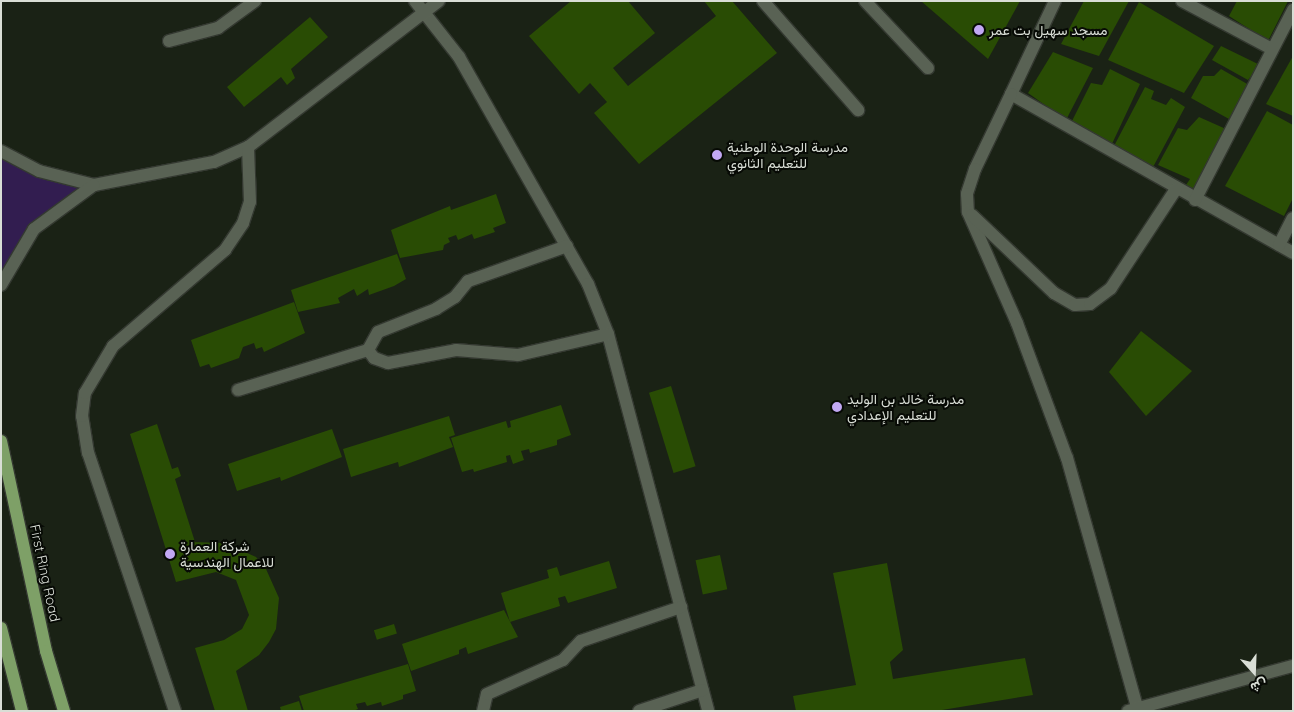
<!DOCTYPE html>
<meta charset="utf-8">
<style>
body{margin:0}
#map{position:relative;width:1294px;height:712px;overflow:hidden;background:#1a2215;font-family:Quicksand,Vazirmatn,sans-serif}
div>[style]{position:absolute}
.green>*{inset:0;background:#321d50}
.building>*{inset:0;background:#294c04;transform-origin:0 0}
.roads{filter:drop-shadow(1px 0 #343931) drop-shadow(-1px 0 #343931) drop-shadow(0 1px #343931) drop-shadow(0 -1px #343931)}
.minor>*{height:12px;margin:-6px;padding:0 6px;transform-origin:6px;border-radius:6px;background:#596254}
.major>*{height:12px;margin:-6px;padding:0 6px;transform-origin:6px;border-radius:6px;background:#7ea067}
.dots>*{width:14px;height:14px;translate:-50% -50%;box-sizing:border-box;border:2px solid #070a05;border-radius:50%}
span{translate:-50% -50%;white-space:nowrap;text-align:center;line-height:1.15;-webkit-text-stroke:4px #070a05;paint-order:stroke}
.poi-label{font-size:14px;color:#d9ded6}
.left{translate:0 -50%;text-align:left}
.street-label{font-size:14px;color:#d9ded6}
.frame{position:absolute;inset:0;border:2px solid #d9ded6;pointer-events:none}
.north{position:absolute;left:1229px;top:647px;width:50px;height:50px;-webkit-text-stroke:4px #070a05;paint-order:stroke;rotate:160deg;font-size:14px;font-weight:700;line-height:20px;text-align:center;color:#d9ded6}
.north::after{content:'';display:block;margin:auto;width:18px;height:22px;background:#d9ded6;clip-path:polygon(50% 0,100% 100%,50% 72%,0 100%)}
</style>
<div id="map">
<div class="green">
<i style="clip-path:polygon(1px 153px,92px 185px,53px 211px,1px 281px)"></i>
</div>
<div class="building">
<i style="clip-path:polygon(571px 1px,628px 1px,655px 33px,613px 68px,628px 86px,716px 16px,704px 1px,732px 1px,777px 53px,639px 164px,594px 113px,607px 102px,590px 83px,579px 94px,529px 36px)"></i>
<i style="clip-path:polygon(921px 1px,1020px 1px,988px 59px)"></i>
<i style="clip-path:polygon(1084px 1px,1129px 1px,1099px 56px,1061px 44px)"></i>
<i style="clip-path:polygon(1237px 1px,1288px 1px,1268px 41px,1229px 16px)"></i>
<i style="clip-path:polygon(1139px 2px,1214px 46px,1184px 93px,1108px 60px)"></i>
<i style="clip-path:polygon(310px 17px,328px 37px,291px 69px,295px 78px,287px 85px,281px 77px,244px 107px,227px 87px)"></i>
<i style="clip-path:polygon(1221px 46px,1260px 65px,1248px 80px,1212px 60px)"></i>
<i style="clip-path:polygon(1053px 52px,1093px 68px,1066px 120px,1028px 93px)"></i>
<i style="clip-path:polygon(1293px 56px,1293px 116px,1266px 104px)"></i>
<i style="clip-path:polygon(1110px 69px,1140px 84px,1111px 146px,1071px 123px,1091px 83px,1102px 85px)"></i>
<i style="clip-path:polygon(1221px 69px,1249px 85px,1229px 119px,1191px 98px,1203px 76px,1214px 76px)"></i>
<i style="clip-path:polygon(1145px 87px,1154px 91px,1151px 99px,1166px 105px,1171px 98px,1185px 107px,1152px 169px,1114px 146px)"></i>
<i style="clip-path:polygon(1267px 111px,1293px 125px,1293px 198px,1284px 216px,1225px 186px)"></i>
<i style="clip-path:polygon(1199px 117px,1226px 129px,1195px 193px,1184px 188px,1190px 179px,1158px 165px,1178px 128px,1187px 130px)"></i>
<i style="clip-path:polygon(496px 194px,506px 223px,493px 228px,495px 232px,474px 239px,472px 234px,458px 240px,456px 235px,448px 238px,450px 242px,444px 245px,443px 250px,400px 258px,391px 230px,450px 206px,451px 210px)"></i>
<i style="clip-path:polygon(397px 254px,406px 279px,394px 286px,369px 295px,368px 289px,357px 296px,354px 289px,338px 298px,340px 303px,298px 312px,291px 290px)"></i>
<i style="clip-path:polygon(294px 302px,305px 333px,264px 352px,262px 347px,256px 349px,254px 343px,243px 347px,239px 358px,211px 368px,209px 364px,200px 367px,191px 340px)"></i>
<i style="clip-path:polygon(1141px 331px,1192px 371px,1146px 416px,1109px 372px)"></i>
<i style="left:671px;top:386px;width:84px;height:23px;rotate:73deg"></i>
<i style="clip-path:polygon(561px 405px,571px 435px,557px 440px,557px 445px,530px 453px,529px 449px,521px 451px,524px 460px,513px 464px,510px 455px,506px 456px,507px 462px,474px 472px,473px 469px,462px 472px,451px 438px,506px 421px,508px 428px,511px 427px,510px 421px)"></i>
<i style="clip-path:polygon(449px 416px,455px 435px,449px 437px,453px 447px,399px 467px,398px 462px,351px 477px,343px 449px)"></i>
<i style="clip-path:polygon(157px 424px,172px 469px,178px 467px,181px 476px,175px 479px,195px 542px,225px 543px,256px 557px,266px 569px,279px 598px,276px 629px,269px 642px,259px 655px,236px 671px,248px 711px,215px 711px,195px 648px,224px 640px,242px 629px,249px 615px,236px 580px,216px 572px,176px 582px,130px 434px)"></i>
<i style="clip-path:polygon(332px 429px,342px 457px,281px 481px,280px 477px,237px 491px,228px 464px)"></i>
<i style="left:720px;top:555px;width:35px;height:25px;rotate:78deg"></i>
<i style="clip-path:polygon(609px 561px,617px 588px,568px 603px,565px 596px,558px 598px,560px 606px,510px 622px,501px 593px,549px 578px,547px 570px,557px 567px,560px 576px)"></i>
<i style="clip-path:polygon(887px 563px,903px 650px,890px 662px,893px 679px,1025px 658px,1033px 695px,936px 711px,796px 711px,793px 696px,856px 685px,833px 573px)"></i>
<i style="clip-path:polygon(504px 610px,518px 637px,468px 654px,466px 647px,459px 650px,459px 654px,411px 671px,402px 644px)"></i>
<i style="left:394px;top:624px;width:10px;height:21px;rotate:73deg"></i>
<i style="clip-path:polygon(408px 664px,416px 691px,403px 695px,403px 699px,382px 706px,381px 702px,367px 706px,365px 702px,356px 704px,358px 709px,353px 711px,304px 711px,299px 696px)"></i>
<i style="clip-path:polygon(299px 701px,302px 711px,281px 711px,280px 707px)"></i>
</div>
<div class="roads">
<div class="minor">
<i style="left:415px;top:1px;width:71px;rotate:51.8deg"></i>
<i style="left:459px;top:57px;width:261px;rotate:60.4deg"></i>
<i style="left:588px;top:284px;width:54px;rotate:68.2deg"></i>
<i style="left:608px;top:334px;width:390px;rotate:75.1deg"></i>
<i style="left:763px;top:1px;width:145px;rotate:48.9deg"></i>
<i style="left:865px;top:1px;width:92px;rotate:46.8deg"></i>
<i style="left:1055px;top:1px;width:103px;rotate:115.3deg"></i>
<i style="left:1011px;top:94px;width:324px;rotate:29.4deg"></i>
<i style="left:1182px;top:1px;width:102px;rotate:28.1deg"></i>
<i style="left:169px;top:41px;width:51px;rotate:-14.9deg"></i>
<i style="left:218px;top:28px;width:46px;rotate:-36.1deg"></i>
<i style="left:1011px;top:94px;width:83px;rotate:115.6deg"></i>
<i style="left:975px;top:169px;width:26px;rotate:108deg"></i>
<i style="left:967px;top:194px;width:18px;rotate:87deg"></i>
<i style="left:968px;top:212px;width:121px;rotate:66.2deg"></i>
<i style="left:1017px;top:323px;width:144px;rotate:69.7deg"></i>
<i style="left:1067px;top:458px;width:263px;rotate:74.3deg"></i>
<i style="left:1px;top:151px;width:43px;rotate:27.8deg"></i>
<i style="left:39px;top:171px;width:57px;rotate:14.3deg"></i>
<i style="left:94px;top:185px;width:122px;rotate:-10.9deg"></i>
<i style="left:214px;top:162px;width:37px;rotate:-24deg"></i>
<i style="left:248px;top:147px;width:240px;rotate:-37.4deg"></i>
<i style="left:1195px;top:200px;width:214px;rotate:-62.7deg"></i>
<i style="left:972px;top:215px;width:113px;rotate:43.6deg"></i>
<i style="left:1054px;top:293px;width:24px;rotate:30deg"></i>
<i style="left:1075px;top:305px;width:15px;rotate:-4deg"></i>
<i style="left:1090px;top:304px;width:26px;rotate:-37deg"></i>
<i style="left:1111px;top:288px;width:118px;rotate:-56.7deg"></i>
<i style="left:1279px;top:245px;width:30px;rotate:-63deg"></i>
<i style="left:567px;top:246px;width:105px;rotate:160.5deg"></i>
<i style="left:468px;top:281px;width:21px;rotate:129deg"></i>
<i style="left:455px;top:297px;width:22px;rotate:148deg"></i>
<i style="left:436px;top:309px;width:62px;rotate:158.4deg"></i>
<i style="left:378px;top:332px;width:21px;rotate:119deg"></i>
<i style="left:368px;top:350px;width:10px;rotate:53deg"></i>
<i style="left:374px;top:358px;width:15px;rotate:20deg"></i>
<i style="left:388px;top:363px;width:69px;rotate:-10.8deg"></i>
<i style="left:456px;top:350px;width:62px;rotate:4.6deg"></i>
<i style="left:518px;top:355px;width:92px;rotate:-13.1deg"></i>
<i style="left:1px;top:285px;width:65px;rotate:-59.5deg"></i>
<i style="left:34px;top:229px;width:74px;rotate:-36.3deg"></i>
<i style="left:238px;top:390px;width:136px;rotate:-17.1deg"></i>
<i style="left:175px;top:711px;width:272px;rotate:-108.6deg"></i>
<i style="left:88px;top:453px;width:37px;rotate:-99deg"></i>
<i style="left:82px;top:416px;width:23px;rotate:-83deg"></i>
<i style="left:85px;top:393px;width:55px;rotate:-59.2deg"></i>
<i style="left:113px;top:346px;width:148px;rotate:-40.6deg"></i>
<i style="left:225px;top:250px;width:32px;rotate:-56deg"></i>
<i style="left:243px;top:223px;width:22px;rotate:-72deg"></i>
<i style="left:250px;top:202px;width:55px;rotate:-92.1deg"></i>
<i style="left:483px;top:711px;width:17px;rotate:-77deg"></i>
<i style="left:487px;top:694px;width:83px;rotate:-24.1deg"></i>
<i style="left:563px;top:660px;width:26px;rotate:-47deg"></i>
<i style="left:581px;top:641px;width:106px;rotate:-18.8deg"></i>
<i style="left:639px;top:711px;width:67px;rotate:-18.2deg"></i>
<i style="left:1128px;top:711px;width:171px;rotate:-15.3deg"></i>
</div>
<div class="major">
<i style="left:1px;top:441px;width:215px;rotate:77.9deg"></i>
<i style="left:46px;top:651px;width:63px;rotate:73.3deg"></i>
<i style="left:1px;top:628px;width:86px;rotate:75.8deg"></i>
</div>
</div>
<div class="dots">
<i style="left:979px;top:30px;background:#c2a8f3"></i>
<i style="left:717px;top:155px;background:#c2a8f3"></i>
<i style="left:837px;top:407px;background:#c2a8f3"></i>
<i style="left:170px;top:554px;background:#c2a8f3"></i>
</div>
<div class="poi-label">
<span class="left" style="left:989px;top:30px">مسجد سهيل بت عمر</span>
<span class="left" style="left:727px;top:155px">مدرسة الوحدة الوطنية<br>للتعليم الثانوي</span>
<span class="left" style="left:847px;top:407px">مدرسة خالد بن الوليد<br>للتعليم الإعدادي</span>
<span class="left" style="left:180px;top:554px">شركة العمارة<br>للاعمال الهندسية</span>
</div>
<div class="street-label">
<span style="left:45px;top:573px;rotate:78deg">First Ring Road</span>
</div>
<div class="frame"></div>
<div class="north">ش</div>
</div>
